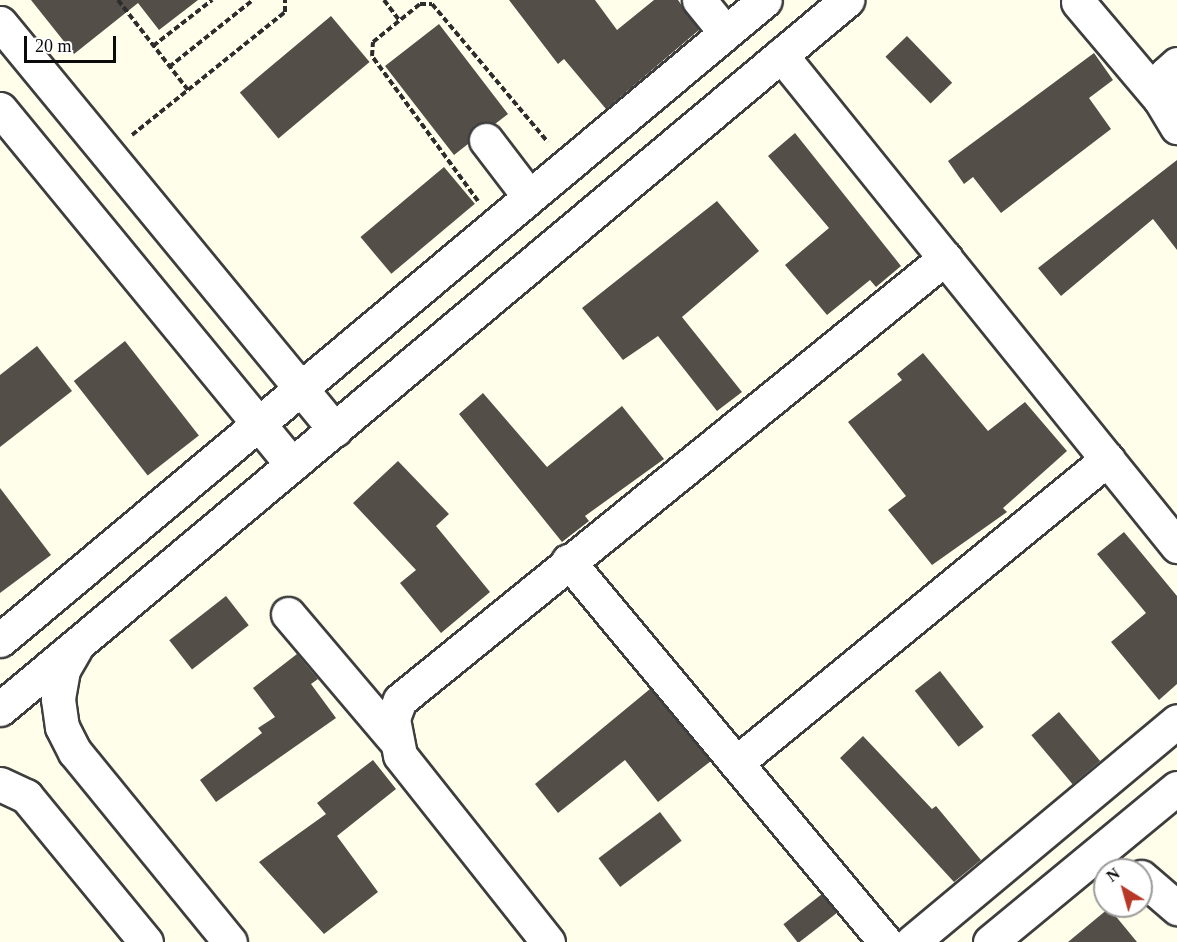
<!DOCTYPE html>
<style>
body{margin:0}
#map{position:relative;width:1177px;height:942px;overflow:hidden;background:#fffeea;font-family:Georgia,serif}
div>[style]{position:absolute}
.building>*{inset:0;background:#544e48;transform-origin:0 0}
.path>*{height:4px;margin-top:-2px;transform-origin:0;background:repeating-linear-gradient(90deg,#2d2d2d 0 6px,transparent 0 9px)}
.roads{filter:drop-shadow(2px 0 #3e3e3e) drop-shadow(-2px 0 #3e3e3e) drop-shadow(0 2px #3e3e3e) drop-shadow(0 -2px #3e3e3e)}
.minor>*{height:33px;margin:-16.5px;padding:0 16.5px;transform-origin:16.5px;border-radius:16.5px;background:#fff}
span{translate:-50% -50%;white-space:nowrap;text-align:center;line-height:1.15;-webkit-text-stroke:6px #fff;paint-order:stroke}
.north{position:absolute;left:1093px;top:858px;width:60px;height:60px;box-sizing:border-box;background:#fff;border:2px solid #9d9d9d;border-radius:50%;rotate:323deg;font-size:16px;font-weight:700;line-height:24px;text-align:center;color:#0b0b0b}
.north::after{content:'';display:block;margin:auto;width:21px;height:27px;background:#b83827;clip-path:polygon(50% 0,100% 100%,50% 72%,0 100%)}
.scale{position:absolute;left:24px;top:36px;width:92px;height:27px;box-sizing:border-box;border:3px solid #0b0b0b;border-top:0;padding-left:8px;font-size:18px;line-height:21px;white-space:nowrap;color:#0b0b0b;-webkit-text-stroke:4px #fff;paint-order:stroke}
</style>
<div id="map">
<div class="building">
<i style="clip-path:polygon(31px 0,198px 0,159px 30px,138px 3px,74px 54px)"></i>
<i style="clip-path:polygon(509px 0,595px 0,617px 30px,654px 0,678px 0,699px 30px,606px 109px,564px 59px,558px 64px)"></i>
<i style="left:331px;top:16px;width:60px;height:119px;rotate:50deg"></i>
<i style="clip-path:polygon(439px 24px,508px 114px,495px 124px,475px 125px,468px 144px,454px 155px,385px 66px)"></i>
<i style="left:907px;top:36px;width:65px;height:30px;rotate:46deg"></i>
<i style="clip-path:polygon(1094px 53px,1113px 80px,1089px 98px,1111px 129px,1001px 213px,973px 177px,964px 184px,948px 161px)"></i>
<i style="clip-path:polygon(795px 133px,901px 266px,876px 287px,870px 280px,827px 315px,785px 265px,829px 228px,768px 156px)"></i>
<i style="clip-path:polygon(1177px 160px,1177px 250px,1153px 219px,1061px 296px,1038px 268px)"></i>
<i style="left:444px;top:167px;width:48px;height:109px;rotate:50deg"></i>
<i style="clip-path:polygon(717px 201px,759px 251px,682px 317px,742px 392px,717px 411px,658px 336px,623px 360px,582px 308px)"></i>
<i style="left:125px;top:341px;width:120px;height:65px;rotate:52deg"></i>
<i style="clip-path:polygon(37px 346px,72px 391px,0 447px,0 375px)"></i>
<i style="clip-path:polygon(923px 353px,988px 431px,1025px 402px,1067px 451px,1003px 508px,1007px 512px,932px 565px,888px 510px,906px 496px,848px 422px,902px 380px,897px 374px)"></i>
<i style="clip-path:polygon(483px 393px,547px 467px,622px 406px,664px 459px,585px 516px,589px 521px,562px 542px,459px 414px)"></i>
<i style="clip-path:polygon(398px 461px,449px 514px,436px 526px,490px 592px,441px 633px,400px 583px,416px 570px,353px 503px)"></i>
<i style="clip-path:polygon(0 488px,51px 555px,0 593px)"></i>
<i style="clip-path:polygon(1124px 532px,1177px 596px,1177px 684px,1159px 700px,1111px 642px,1146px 613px,1097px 554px)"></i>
<i style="left:226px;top:596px;width:37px;height:72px;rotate:52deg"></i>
<i style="clip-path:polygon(297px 654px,318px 679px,311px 684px,336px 718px,216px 802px,200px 780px,262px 733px,258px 728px,275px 717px,253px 688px)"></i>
<i style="left:940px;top:671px;width:71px;height:32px;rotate:52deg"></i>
<i style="clip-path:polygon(650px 689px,711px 761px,658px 802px,625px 760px,558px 813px,535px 784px)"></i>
<i style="left:1059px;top:712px;width:64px;height:36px;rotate:50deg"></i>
<i style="clip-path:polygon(863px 736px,932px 809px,936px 806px,981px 860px,954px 882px,840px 758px)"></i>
<i style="clip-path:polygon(373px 760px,396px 789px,337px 836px,378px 892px,324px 934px,259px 862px,326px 814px,317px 803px)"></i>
<i style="left:660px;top:812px;width:36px;height:77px;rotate:53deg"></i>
<i style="left:822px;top:894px;width:24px;height:49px;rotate:52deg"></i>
<i style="clip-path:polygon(1109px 908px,1137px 942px,1068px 942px)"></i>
</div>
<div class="path">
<i style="left:118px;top:0;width:114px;rotate:52.1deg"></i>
<i style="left:384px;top:0;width:25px;rotate:53deg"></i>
<i style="left:153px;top:46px;width:75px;rotate:-37.9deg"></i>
<i style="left:169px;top:67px;width:107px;rotate:-38.6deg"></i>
<i style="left:132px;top:135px;width:196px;rotate:-38.8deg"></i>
<i style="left:285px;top:12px;width:12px;rotate:-90deg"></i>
<i style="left:478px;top:201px;width:180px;rotate:-126.2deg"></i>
<i style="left:372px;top:56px;width:14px;rotate:-86deg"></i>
<i style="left:373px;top:42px;width:60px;rotate:-39deg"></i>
<i style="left:420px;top:4px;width:12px"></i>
<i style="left:432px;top:4px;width:180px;rotate:50deg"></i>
</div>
<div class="roads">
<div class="minor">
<i style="left:699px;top:0;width:41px;rotate:50.9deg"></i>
<i style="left:1078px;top:2px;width:127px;rotate:49.8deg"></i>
<i style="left:0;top:23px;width:527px;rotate:50.54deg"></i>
<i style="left:781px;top:55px;width:631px;rotate:51.11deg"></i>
<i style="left:1177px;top:64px;width:15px;rotate:138deg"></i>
<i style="left:1166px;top:74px;width:26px;rotate:103deg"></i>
<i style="left:1160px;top:99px;width:33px;rotate:59deg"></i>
<i style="left:0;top:109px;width:460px;rotate:50.6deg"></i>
<i style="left:486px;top:140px;width:69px;rotate:52.6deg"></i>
<i style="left:568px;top:561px;width:496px;rotate:50.2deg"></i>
<i style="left:288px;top:614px;width:162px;rotate:49.7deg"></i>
<i style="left:0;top:640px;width:997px;rotate:-39.92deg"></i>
<i style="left:75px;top:649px;width:24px;rotate:120deg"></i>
<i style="left:63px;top:670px;width:29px;rotate:100deg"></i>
<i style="left:58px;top:699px;width:28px;rotate:82deg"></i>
<i style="left:62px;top:727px;width:28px;rotate:63deg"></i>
<i style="left:75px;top:752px;width:245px;rotate:50.8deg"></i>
<i style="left:0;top:709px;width:1105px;rotate:-39.93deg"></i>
<i style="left:736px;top:763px;width:480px;rotate:-39.3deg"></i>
<i style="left:0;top:784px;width:29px;rotate:25deg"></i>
<i style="left:26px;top:796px;width:189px;rotate:50.6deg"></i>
<i style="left:1141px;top:877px;width:48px;rotate:40.7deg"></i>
<i style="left:548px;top:942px;width:238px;rotate:-128.4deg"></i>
<i style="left:400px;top:755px;width:38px;rotate:-101deg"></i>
<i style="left:393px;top:718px;width:19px;rotate:-69deg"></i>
<i style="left:400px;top:700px;width:702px;rotate:-39.04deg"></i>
<i style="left:912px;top:942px;width:345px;rotate:-39.8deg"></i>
<i style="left:990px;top:942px;width:242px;rotate:-39.5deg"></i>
</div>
</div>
<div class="north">N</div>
<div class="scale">20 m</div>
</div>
